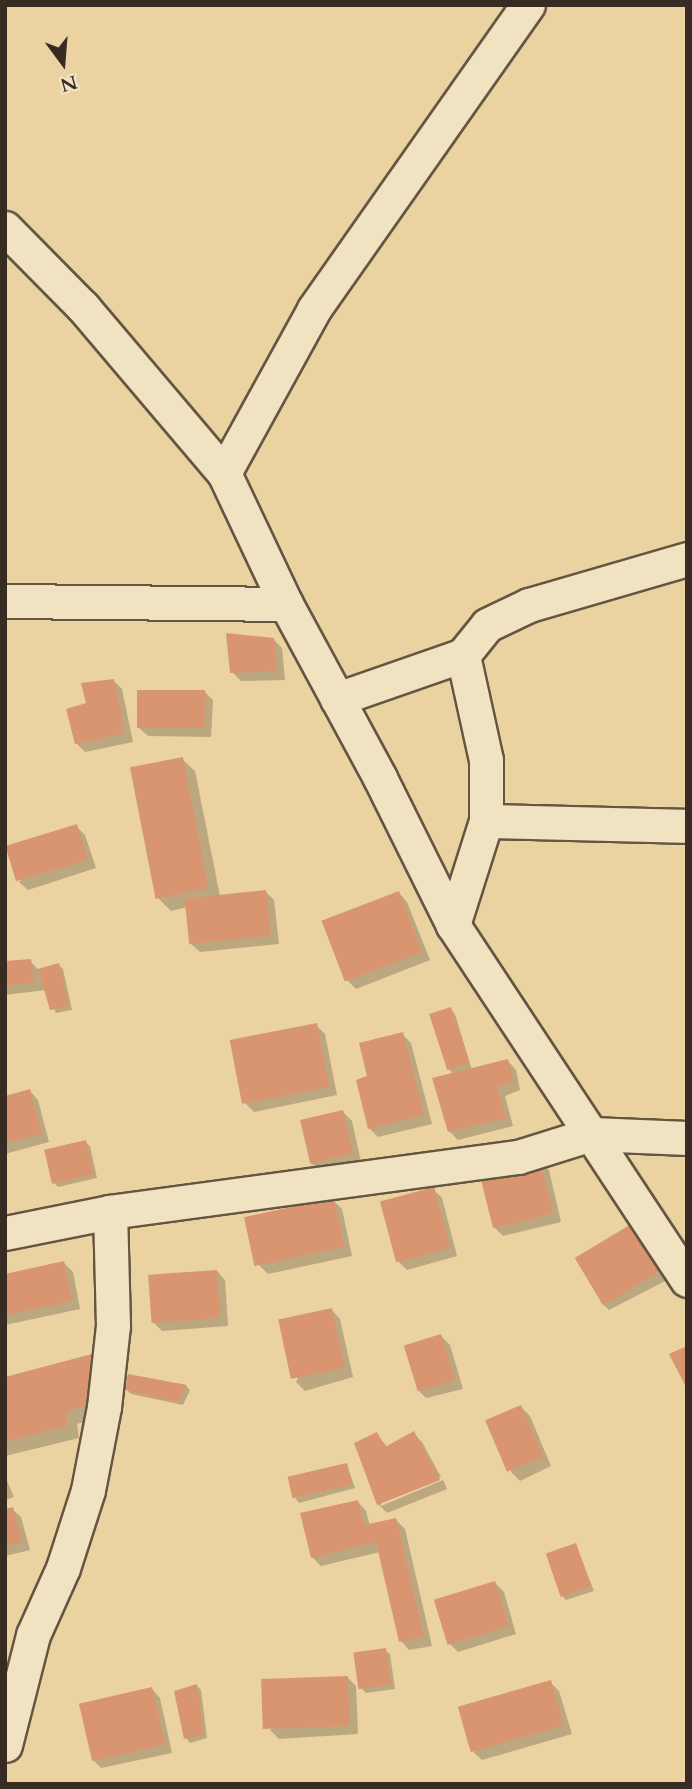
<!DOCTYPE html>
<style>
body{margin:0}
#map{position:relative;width:692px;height:1789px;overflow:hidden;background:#ead2a1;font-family:Cardo,serif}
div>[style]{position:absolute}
.shadow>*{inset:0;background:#0003}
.building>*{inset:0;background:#d99570;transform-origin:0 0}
.roads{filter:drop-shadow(2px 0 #645642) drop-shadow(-2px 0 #645642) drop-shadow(0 2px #645642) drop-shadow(0 -2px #645642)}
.minor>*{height:33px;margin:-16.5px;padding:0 16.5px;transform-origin:16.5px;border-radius:16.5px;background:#f1e2c2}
span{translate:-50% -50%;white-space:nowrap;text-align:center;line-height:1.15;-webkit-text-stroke:5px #f1e2c2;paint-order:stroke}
.frame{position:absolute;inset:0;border:7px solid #382c22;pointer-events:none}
.north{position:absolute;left:28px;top:28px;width:70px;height:70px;-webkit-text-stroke:5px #f1e2c2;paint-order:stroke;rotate:164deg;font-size:19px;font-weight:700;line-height:28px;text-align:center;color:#382c22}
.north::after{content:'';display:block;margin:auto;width:24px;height:32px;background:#382c22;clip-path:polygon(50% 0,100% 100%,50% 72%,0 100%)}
</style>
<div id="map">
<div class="shadow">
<i style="clip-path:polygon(273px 639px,282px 648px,285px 680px,241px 681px,232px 672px)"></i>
<i style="clip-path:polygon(113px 680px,122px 689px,133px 742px,85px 752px,76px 743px,88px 704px)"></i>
<i style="clip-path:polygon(204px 691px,213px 700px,211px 737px,148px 736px,139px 728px)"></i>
<i style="clip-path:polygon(182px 759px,195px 771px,220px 896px,266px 892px,274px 900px,279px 944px,200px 952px,191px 944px,187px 907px,171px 911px,158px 898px)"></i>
<i style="clip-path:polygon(76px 826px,85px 835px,96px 868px,28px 890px,19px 882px)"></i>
<i style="clip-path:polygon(399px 893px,407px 902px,430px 960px,356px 989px,347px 980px)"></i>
<i style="clip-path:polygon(30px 961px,40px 971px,59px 965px,63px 969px,72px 1010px,56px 1013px,46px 990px,5px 995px,5px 963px)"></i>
<i style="clip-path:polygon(450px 1009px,455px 1014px,472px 1070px,508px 1061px,516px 1070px,520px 1090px,505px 1096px,513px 1126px,458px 1140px,449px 1131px,453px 1074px,448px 1068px)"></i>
<i style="clip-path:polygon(316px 1025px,325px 1034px,337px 1095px,254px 1112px,245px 1103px)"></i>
<i style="clip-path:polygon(402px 1034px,411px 1043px,432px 1124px,378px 1137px,370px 1129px,369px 1078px)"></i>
<i style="clip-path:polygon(30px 1091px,38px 1100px,49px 1142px,5px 1154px,5px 1097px)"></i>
<i style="clip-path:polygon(343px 1112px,352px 1121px,361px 1162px,320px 1171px,311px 1163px)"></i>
<i style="clip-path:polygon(85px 1142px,90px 1146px,97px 1178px,58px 1187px,54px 1183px)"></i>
<i style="clip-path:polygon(540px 1161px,549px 1170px,561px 1222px,503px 1236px,494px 1227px)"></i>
<i style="clip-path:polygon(433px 1189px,442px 1198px,457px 1256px,407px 1270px,398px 1261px)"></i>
<i style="clip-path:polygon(333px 1200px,342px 1209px,352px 1256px,268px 1274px,259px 1265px)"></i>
<i style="clip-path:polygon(633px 1226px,669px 1279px,609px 1310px,600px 1301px)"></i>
<i style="clip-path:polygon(64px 1263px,73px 1272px,80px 1309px,5px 1325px,5px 1275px)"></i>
<i style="clip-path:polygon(217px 1271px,225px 1280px,228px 1326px,162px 1331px,153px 1322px)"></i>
<i style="clip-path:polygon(332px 1310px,340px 1319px,353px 1377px,305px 1391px,296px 1382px)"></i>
<i style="clip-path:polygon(441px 1336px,450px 1345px,463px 1389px,426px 1398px,417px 1389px)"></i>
<i style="clip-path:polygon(92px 1356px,104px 1368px,103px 1416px,77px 1424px,79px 1438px,5px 1456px,5px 1379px)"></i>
<i style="clip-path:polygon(186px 1386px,190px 1390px,183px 1405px,131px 1394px,127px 1390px)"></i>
<i style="clip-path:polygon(521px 1407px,530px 1416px,551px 1466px,520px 1481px,511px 1472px)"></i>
<i style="clip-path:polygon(413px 1433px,422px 1442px,441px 1477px,381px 1502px,381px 1506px,443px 1480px,447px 1489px,387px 1513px,379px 1505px,356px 1444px,377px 1434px,388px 1448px)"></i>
<i style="clip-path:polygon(347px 1465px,355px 1488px,299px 1503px,295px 1498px)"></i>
<i style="clip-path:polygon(5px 1476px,14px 1497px,5px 1500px)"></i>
<i style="clip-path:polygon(358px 1502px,366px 1511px,370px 1526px,396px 1520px,405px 1529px,432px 1646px,409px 1650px,401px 1641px,380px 1552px,321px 1566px,312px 1557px)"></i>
<i style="clip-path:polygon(12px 1509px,21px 1517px,30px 1550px,5px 1556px,5px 1510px)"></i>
<i style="clip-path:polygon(576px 1545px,594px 1591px,566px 1600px,562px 1596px)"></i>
<i style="clip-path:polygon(495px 1583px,504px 1592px,516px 1634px,458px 1652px,449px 1643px)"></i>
<i style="clip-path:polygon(385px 1650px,390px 1654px,395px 1689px,366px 1693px,362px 1689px)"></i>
<i style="clip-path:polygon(347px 1677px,356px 1686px,358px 1734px,279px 1739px,270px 1730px)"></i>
<i style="clip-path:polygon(550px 1682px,559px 1691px,572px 1734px,482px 1760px,473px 1752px)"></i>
<i style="clip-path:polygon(197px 1686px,201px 1690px,207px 1738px,190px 1743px,186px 1738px)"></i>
<i style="clip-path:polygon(152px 1689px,160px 1698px,172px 1753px,101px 1768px,92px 1759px)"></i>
</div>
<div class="building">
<i style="clip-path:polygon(226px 633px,274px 638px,277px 671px,230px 673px)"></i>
<i style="clip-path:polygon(114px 679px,125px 733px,75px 744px,66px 709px,86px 703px,81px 683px)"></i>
<i style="left:137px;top:690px;width:68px;height:38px"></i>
<i style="left:183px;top:757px;width:134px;height:54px;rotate:79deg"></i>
<i style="left:77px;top:824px;width:37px;height:75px;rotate:73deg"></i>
<i style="left:266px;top:890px;width:46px;height:82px;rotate:84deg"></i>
<i style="left:399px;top:891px;width:65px;height:83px;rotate:69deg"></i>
<i style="clip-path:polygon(31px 959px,35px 982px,5px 986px,5px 961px)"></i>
<i style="clip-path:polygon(59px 963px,69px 1006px,50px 1010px,38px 969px)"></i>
<i style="left:451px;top:1007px;width:59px;height:23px;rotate:72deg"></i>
<i style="left:317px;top:1023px;width:65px;height:89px;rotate:79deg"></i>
<i style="clip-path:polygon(403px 1032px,424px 1115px,368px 1129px,356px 1080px,367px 1076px,359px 1043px)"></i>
<i style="clip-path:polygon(508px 1059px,513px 1081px,497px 1087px,506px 1118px,448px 1132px,432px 1078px)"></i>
<i style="clip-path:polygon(30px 1089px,42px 1134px,5px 1143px,5px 1096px)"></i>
<i style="left:343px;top:1110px;width:45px;height:44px;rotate:77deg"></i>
<i style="left:86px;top:1140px;width:35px;height:43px;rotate:77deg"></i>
<i style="left:540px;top:1160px;width:55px;height:62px;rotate:76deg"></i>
<i style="left:434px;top:1187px;width:63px;height:56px;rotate:75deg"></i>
<i style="left:334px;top:1198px;width:50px;height:92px;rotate:78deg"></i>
<i style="left:633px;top:1223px;width:55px;height:68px;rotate:59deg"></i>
<i style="clip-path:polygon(64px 1261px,72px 1301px,5px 1315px,5px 1274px)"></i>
<i style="left:217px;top:1270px;width:48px;height:69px;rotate:86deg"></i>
<i style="left:332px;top:1308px;width:61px;height:55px;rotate:78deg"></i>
<i style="left:441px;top:1334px;width:48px;height:39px;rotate:73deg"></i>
<i style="clip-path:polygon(687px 1346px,687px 1389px,669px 1354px)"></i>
<i style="clip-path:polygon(92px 1354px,91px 1404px,65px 1412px,68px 1426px,5px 1441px,5px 1377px)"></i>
<i style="clip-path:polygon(128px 1374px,187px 1385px,178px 1402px,125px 1390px)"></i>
<i style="left:521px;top:1405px;width:56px;height:39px;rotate:67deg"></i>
<i style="clip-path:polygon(414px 1431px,440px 1480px,377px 1505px,354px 1443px,377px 1432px,385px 1447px)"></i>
<i style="left:347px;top:1463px;width:22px;height:61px;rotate:77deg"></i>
<i style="clip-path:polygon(358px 1500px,364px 1525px,396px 1518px,424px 1637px,399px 1642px,376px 1542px,311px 1558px,300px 1513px)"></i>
<i style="clip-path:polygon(13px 1507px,22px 1541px,5px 1546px,5px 1509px)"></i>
<i style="left:576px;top:1543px;width:46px;height:32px;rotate:71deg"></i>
<i style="left:495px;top:1581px;width:47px;height:64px;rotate:73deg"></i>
<i style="left:386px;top:1648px;width:37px;height:33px;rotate:82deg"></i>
<i style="left:348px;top:1676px;width:50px;height:87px;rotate:88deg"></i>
<i style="left:551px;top:1680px;width:47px;height:97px;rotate:74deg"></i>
<i style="clip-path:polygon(197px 1684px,204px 1734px,184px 1739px,174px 1691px)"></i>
<i style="left:152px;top:1687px;width:59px;height:75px;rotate:77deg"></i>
</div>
<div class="roads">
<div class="minor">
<i style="left:5px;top:228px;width:111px;rotate:45.4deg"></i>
<i style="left:83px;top:307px;width:218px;rotate:49.7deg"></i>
<i style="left:224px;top:473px;width:145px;rotate:64.7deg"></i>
<i style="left:286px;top:604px;width:198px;rotate:61.6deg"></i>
<i style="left:380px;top:778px;width:164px;rotate:63.6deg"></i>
<i style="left:453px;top:925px;width:425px;rotate:56.6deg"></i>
<i style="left:224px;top:473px;width:187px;rotate:-61.2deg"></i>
<i style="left:314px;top:309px;width:372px;rotate:-54.9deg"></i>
<i style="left:5px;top:601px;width:281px;rotate:0.6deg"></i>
<i style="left:337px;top:699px;width:133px;rotate:-19.2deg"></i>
<i style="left:463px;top:655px;width:38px;rotate:-51deg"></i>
<i style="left:487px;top:625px;width:47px;rotate:-25.5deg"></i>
<i style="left:529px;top:605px;width:165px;rotate:-16.2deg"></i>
<i style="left:486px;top:821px;width:201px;rotate:1.4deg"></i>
<i style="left:453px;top:925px;width:109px;rotate:-72.4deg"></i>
<i style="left:486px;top:821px;width:61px;rotate:-90deg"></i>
<i style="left:486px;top:760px;width:107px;rotate:-102.4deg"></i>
<i style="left:5px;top:1233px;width:107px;rotate:-11.3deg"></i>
<i style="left:110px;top:1212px;width:412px;rotate:-7.7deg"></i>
<i style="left:518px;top:1157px;width:77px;rotate:-17.3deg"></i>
<i style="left:592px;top:1134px;width:95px;rotate:2.4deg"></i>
<i style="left:5px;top:1745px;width:114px;rotate:-75.7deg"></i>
<i style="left:33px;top:1635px;width:73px;rotate:-65.9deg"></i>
<i style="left:63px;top:1568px;width:82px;rotate:-72.2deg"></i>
<i style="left:88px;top:1490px;width:85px;rotate:-79.1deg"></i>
<i style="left:104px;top:1407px;width:82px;rotate:-83.7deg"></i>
<i style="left:113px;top:1325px;width:113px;rotate:-91.5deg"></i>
</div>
</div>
<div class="frame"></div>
<div class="north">N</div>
</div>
